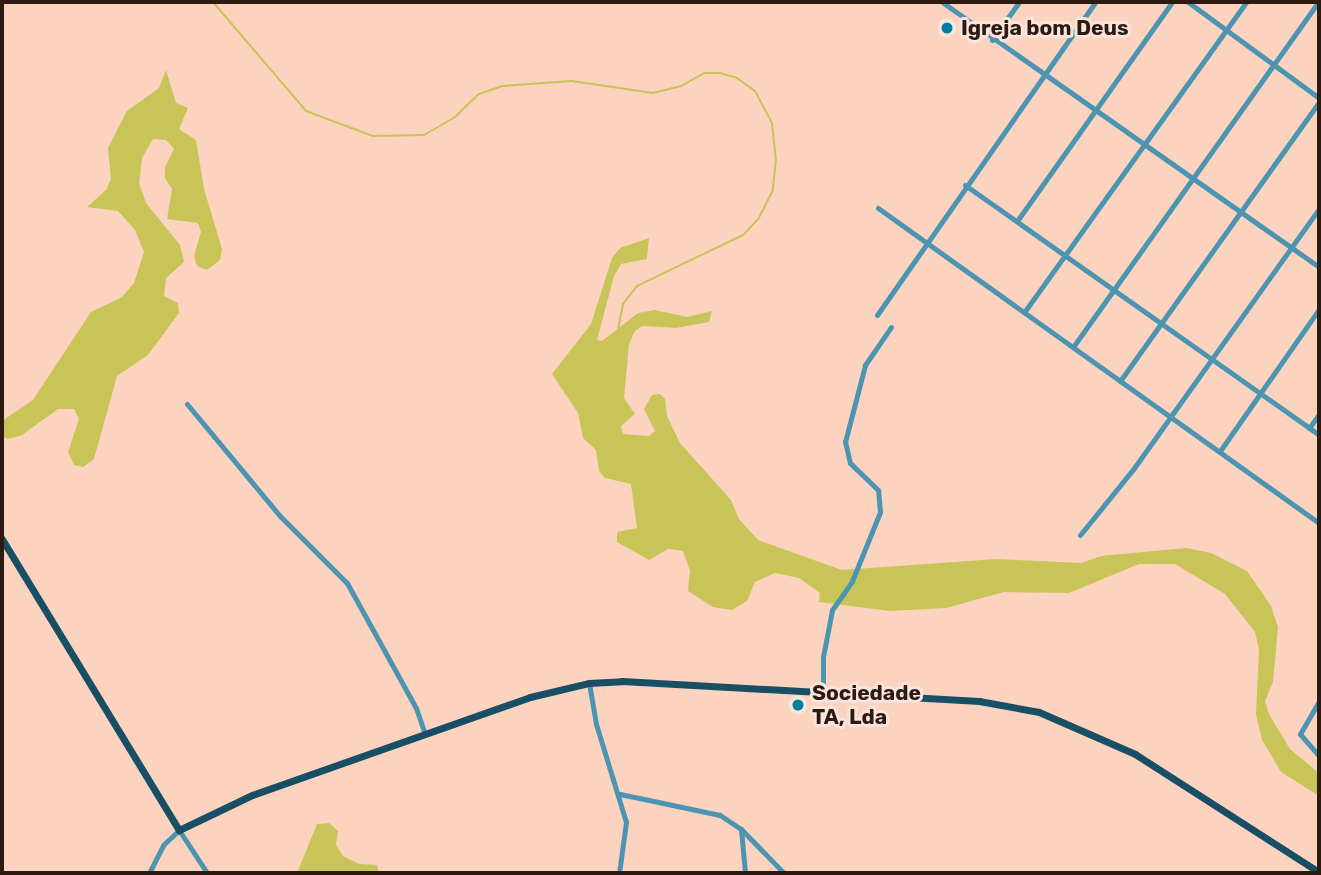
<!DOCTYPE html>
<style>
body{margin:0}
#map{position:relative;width:1321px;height:875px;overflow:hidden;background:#fcd3bf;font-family:Rubik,sans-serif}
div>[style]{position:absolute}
.water>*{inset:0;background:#c8c457}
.stream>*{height:2px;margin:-1px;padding:0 1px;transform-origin:1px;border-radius:1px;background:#c8c457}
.minor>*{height:5px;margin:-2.5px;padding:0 2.5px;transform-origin:2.5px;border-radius:2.5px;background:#4b95b3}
.major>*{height:7px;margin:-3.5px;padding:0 3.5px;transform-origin:3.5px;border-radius:3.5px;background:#194f64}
.dots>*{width:19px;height:19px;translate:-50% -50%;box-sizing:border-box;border:4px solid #fae5db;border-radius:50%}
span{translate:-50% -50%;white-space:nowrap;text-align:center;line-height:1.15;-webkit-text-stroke:6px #fae5db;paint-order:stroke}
.poi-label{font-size:21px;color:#2d1b12;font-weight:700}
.left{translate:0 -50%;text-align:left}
.frame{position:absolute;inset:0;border:4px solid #2d1b12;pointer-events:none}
</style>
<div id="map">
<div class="water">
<i style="clip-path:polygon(166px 70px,176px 103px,188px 108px,179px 129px,196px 140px,204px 189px,222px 249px,220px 260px,207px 270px,197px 266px,194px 256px,201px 232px,198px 223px,167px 219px,172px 189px,165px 178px,165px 167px,174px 149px,166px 140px,153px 139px,142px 158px,139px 183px,146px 203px,180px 245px,184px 262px,166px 278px,164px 296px,178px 303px,179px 313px,148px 355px,117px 376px,94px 459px,83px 467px,74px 465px,68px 452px,79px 419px,74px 409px,58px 409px,22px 435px,8px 439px,2px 436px,2px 421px,33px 400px,91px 312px,122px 297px,134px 283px,144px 252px,135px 230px,118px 211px,87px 207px,106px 190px,111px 179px,108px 148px,127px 111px,159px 88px)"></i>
<i style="clip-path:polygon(649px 238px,647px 259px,621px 264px,614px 276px,597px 340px,602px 341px,638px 313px,655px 310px,687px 317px,712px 311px,709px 322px,676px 328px,642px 326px,635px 331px,629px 344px,624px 398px,635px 414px,621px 426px,623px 434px,649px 436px,655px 431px,644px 409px,652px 395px,660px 394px,665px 399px,667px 416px,680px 443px,731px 500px,739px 519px,758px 540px,842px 570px,997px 559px,1081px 563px,1101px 556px,1186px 548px,1211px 553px,1247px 571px,1271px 606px,1278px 627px,1273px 682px,1265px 701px,1269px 714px,1290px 749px,1319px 773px,1319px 796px,1281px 772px,1262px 740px,1256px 714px,1259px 650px,1255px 632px,1225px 594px,1175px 564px,1139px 564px,1069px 593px,1004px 592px,946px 608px,890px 611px,819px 602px,820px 593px,799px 578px,775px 573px,755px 582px,747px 601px,732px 610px,713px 607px,688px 591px,690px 571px,683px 551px,668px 549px,649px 560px,617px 542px,617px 532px,637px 528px,631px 484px,605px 478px,599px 471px,596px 450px,583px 438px,578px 413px,552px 374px,591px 324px,612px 258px,620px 248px)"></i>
<i style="clip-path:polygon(329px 823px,338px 831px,336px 845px,343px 856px,359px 864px,377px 865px,379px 873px,297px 873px,317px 824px)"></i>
</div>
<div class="stream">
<i style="left:213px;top:2px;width:143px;rotate:49.5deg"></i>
<i style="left:306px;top:111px;width:72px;rotate:20.5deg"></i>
<i style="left:373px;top:136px;width:51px;rotate:-1.1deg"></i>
<i style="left:424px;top:135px;width:36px;rotate:-30deg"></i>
<i style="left:455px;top:117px;width:33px;rotate:-44deg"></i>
<i style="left:479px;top:94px;width:24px;rotate:-19deg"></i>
<i style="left:502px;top:86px;width:70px;rotate:-4.1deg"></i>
<i style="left:572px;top:81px;width:82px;rotate:8.4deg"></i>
<i style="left:653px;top:93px;width:29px;rotate:-14deg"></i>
<i style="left:681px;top:86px;width:26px;rotate:-29deg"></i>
<i style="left:704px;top:73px;width:16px"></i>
<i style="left:720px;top:73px;width:18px;rotate:16deg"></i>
<i style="left:737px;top:78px;width:22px;rotate:36deg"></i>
<i style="left:755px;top:91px;width:36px;rotate:62deg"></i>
<i style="left:772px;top:123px;width:36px;rotate:84deg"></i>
<i style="left:776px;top:159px;width:31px;rotate:96deg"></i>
<i style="left:773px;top:190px;width:31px;rotate:117deg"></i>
<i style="left:759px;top:218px;width:23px;rotate:133deg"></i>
<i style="left:743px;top:235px;width:118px;rotate:154.3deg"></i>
<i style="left:637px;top:286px;width:23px;rotate:128deg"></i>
<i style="left:623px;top:304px;width:25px;rotate:101deg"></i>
</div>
<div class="minor">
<i style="left:942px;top:2px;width:461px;rotate:35.1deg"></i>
<i style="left:1188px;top:2px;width:162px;rotate:36.2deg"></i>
<i style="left:992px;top:40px;width:47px;rotate:-54.6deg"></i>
<i style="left:965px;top:185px;width:433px;rotate:35.2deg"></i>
<i style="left:878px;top:208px;width:542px;rotate:35.54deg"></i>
<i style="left:1017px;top:221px;width:268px;rotate:-54.7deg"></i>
<i style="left:1025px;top:311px;width:380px;rotate:-54.4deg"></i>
<i style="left:877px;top:315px;width:381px;rotate:-55.1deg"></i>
<i style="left:1073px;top:347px;width:423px;rotate:-54.6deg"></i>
<i style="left:1120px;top:381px;width:343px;rotate:-54.5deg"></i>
<i style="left:187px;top:404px;width:146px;rotate:50.3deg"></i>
<i style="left:280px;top:516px;width:95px;rotate:45deg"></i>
<i style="left:347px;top:583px;width:143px;rotate:61.1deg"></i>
<i style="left:416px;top:708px;width:28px;rotate:71deg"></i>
<i style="left:1309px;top:428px;width:17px;rotate:-54deg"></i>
<i style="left:1220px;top:451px;width:173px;rotate:-55.1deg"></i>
<i style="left:1080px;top:535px;width:86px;rotate:-51.1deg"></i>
<i style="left:1134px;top:468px;width:318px;rotate:-54.5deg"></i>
<i style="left:589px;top:683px;width:42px;rotate:80.3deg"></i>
<i style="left:596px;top:724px;width:102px;rotate:73deg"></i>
<i style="left:626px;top:822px;width:51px;rotate:97.8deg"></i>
<i style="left:823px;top:691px;width:34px;rotate:-90deg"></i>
<i style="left:823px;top:657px;width:48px;rotate:-79.2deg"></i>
<i style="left:832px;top:610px;width:35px;rotate:-55deg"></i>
<i style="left:852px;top:581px;width:74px;rotate:-67.9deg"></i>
<i style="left:880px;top:512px;width:22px;rotate:-95deg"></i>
<i style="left:878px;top:490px;width:39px;rotate:-136deg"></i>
<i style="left:850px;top:463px;width:22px;rotate:-103deg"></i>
<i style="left:845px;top:442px;width:80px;rotate:-75.4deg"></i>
<i style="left:865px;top:365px;width:46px;rotate:-55.6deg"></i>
<i style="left:1319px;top:701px;width:38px;rotate:120deg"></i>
<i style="left:1300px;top:734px;width:29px;rotate:49deg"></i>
<i style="left:620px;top:794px;width:102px;rotate:11.9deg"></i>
<i style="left:720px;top:815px;width:25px;rotate:34deg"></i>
<i style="left:741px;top:829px;width:62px;rotate:45.7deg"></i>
<i style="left:741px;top:829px;width:44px;rotate:84.8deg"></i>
<i style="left:149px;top:873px;width:31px;rotate:-63deg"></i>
<i style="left:163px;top:845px;width:22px;rotate:-43deg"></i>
<i style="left:179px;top:830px;width:51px;rotate:56.9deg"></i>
</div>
<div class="major">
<i style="left:2px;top:539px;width:341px;rotate:58.7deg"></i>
<i style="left:179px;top:830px;width:81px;rotate:-25.6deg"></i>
<i style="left:252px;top:795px;width:295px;rotate:-19.4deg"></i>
<i style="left:530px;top:697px;width:61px;rotate:-13.3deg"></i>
<i style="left:589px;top:683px;width:33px;rotate:-3deg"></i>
<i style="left:622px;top:681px;width:358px;rotate:3.2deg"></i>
<i style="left:979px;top:701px;width:61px;rotate:10.4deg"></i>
<i style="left:1039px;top:712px;width:105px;rotate:23.6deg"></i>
<i style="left:1135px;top:754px;width:219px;rotate:32.7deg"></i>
</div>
<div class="dots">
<i style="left:947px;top:28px;background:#007ea3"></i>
<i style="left:798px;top:705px;background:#007ea3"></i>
</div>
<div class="poi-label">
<span class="left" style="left:961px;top:28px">Igreja bom Deus</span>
<span class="left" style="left:812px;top:705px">Sociedade<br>TA, Lda</span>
</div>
<div class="frame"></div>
</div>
